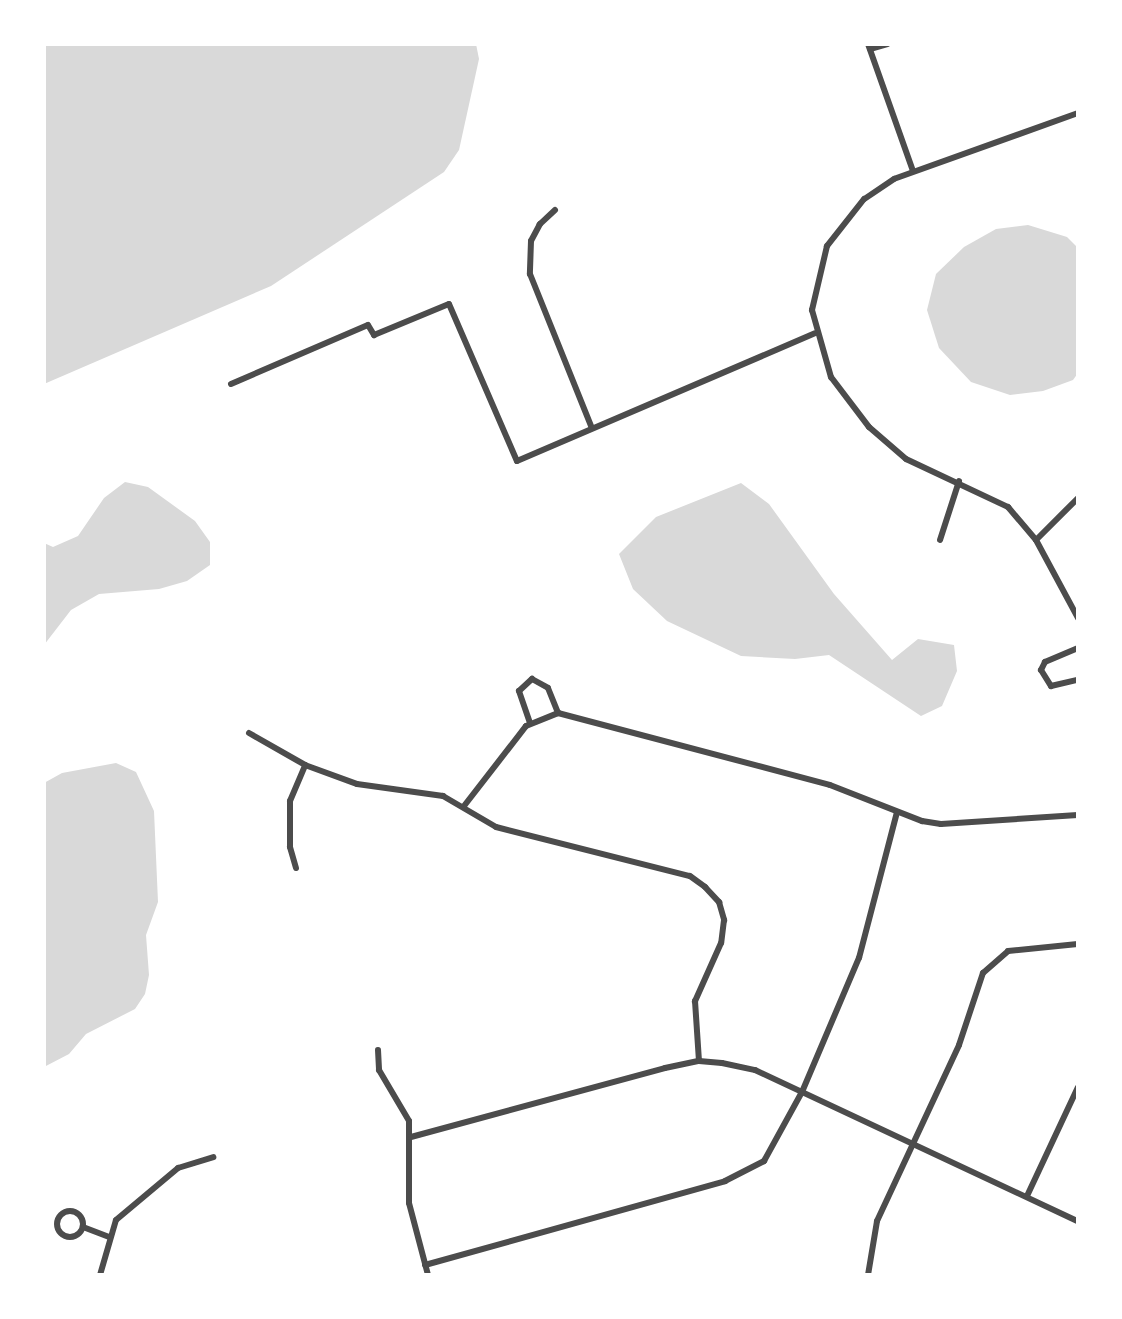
<!DOCTYPE html>
<style>
body{margin:0}
#map{position:relative;width:1122px;height:1319px;overflow:hidden;background:#fff;font-family:Manrope,sans-serif}
div>[style]{position:absolute}
.water>*{inset:0;background:#d9d9d9}
.minor>*{height:6px;margin:-3px;padding:0 3px;transform-origin:3px;border-radius:3px;background:#4c4c4c}
.minor>.ring{margin:-3px;padding:0;box-sizing:content-box;background:none;border:6px solid #4c4c4c;border-radius:50%}
span{translate:-50% -50%;white-space:nowrap;text-align:center;line-height:1.15;-webkit-text-stroke:7px #fff;paint-order:stroke}
.frame{position:absolute;inset:0;border:46px solid #fff;pointer-events:none}
</style>
<div id="map">
<div class="water">
<i style="clip-path:polygon(44px 44px,476px 44px,479px 59px,459px 150px,444px 172px,271px 286px,44px 384px)"></i>
<i style="clip-path:polygon(1028px 225px,1067px 237px,1078px 248px,1078px 373px,1073px 380px,1043px 391px,1010px 395px,971px 382px,939px 348px,927px 310px,936px 274px,964px 247px,996px 229px)"></i>
<i style="clip-path:polygon(125px 482px,148px 487px,195px 521px,210px 542px,210px 565px,187px 581px,159px 589px,99px 594px,71px 610px,44px 645px,44px 543px,53px 547px,78px 536px,104px 498px)"></i>
<i style="clip-path:polygon(741px 483px,769px 504px,834px 594px,892px 660px,918px 639px,954px 645px,957px 671px,942px 706px,921px 716px,829px 655px,795px 659px,741px 656px,667px 621px,633px 589px,619px 554px,656px 517px)"></i>
<i style="clip-path:polygon(116px 763px,136px 772px,154px 811px,158px 902px,146px 935px,149px 975px,145px 994px,135px 1009px,86px 1034px,69px 1054px,44px 1067px,44px 783px,62px 773px)"></i>
</div>
<div class="minor">
<i style="left:868px;top:44px;width:135px;rotate:70.5deg"></i>
<i style="left:870px;top:49px;width:18px;rotate:-16deg"></i>
<i style="left:1078px;top:113px;width:195px;rotate:160.3deg"></i>
<i style="left:894px;top:179px;width:36px;rotate:146deg"></i>
<i style="left:864px;top:199px;width:60px;rotate:128.2deg"></i>
<i style="left:827px;top:246px;width:66px;rotate:103.2deg"></i>
<i style="left:812px;top:310px;width:70px;rotate:74.2deg"></i>
<i style="left:831px;top:377px;width:63px;rotate:52.8deg"></i>
<i style="left:869px;top:427px;width:49px;rotate:40.9deg"></i>
<i style="left:906px;top:459px;width:113px;rotate:25.2deg"></i>
<i style="left:1008px;top:507px;width:43px;rotate:49.7deg"></i>
<i style="left:1036px;top:540px;width:89px;rotate:61.7deg"></i>
<i style="left:555px;top:210px;width:21px;rotate:137deg"></i>
<i style="left:540px;top:224px;width:19px;rotate:118deg"></i>
<i style="left:531px;top:241px;width:33px;rotate:92deg"></i>
<i style="left:530px;top:274px;width:166px;rotate:68.1deg"></i>
<i style="left:231px;top:384px;width:149px;rotate:-23.3deg"></i>
<i style="left:368px;top:325px;width:12px;rotate:59deg"></i>
<i style="left:374px;top:335px;width:81px;rotate:-22.5deg"></i>
<i style="left:449px;top:304px;width:171px;rotate:66.6deg"></i>
<i style="left:517px;top:461px;width:324px;rotate:-23.2deg"></i>
<i style="left:940px;top:540px;width:62px;rotate:-72.1deg"></i>
<i style="left:1036px;top:540px;width:59px;rotate:-45deg"></i>
<i style="left:1078px;top:648px;width:36px;rotate:157deg"></i>
<i style="left:1045px;top:662px;width:9px;rotate:117deg"></i>
<i style="left:1041px;top:670px;width:19px;rotate:58deg"></i>
<i style="left:1051px;top:686px;width:28px;rotate:-13deg"></i>
<i style="left:530px;top:723px;width:34px;rotate:-109deg"></i>
<i style="left:519px;top:691px;width:18px;rotate:-43deg"></i>
<i style="left:532px;top:679px;width:18px;rotate:29deg"></i>
<i style="left:548px;top:688px;width:27px;rotate:68deg"></i>
<i style="left:249px;top:733px;width:64px;rotate:29.7deg"></i>
<i style="left:305px;top:765px;width:55px;rotate:20.1deg"></i>
<i style="left:357px;top:784px;width:87px;rotate:7.9deg"></i>
<i style="left:443px;top:796px;width:61px;rotate:30.3deg"></i>
<i style="left:496px;top:827px;width:200px;rotate:14.2deg"></i>
<i style="left:690px;top:876px;width:19px;rotate:36deg"></i>
<i style="left:705px;top:887px;width:21px;rotate:47deg"></i>
<i style="left:719px;top:902px;width:19px;rotate:74deg"></i>
<i style="left:724px;top:920px;width:23px;rotate:97deg"></i>
<i style="left:721px;top:943px;width:64px;rotate:114.1deg"></i>
<i style="left:695px;top:1001px;width:60px;rotate:86.2deg"></i>
<i style="left:464px;top:806px;width:101px;rotate:-52.2deg"></i>
<i style="left:526px;top:726px;width:35px;rotate:-22deg"></i>
<i style="left:558px;top:713px;width:281px;rotate:14.8deg"></i>
<i style="left:830px;top:785px;width:99px;rotate:21.4deg"></i>
<i style="left:922px;top:821px;width:19px;rotate:9deg"></i>
<i style="left:941px;top:824px;width:137px;rotate:-3.8deg"></i>
<i style="left:296px;top:868px;width:22px;rotate:-106deg"></i>
<i style="left:290px;top:847px;width:46px;rotate:-90deg"></i>
<i style="left:290px;top:801px;width:39px;rotate:-67deg"></i>
<i style="left:378px;top:1050px;width:20px;rotate:87deg"></i>
<i style="left:379px;top:1070px;width:59px;rotate:59.5deg"></i>
<i style="left:409px;top:1121px;width:82px;rotate:90deg"></i>
<i style="left:409px;top:1203px;width:74px;rotate:75.2deg"></i>
<i style="left:411px;top:1137px;width:263px;rotate:-15.2deg"></i>
<i style="left:665px;top:1068px;width:35px;rotate:-12deg"></i>
<i style="left:699px;top:1061px;width:23px;rotate:5deg"></i>
<i style="left:722px;top:1063px;width:34px;rotate:12deg"></i>
<i style="left:755px;top:1070px;width:357px;rotate:25.1deg"></i>
<i style="left:1027px;top:1196px;width:120px;rotate:-64.9deg"></i>
<i class="ring" style="left:57px;top:1211px;width:20px;height:20px"></i>
<i style="left:83px;top:1227px;width:28px;rotate:21deg"></i>
<i style="left:425px;top:1265px;width:312px;rotate:-15.6deg"></i>
<i style="left:725px;top:1181px;width:44px;rotate:-27.1deg"></i>
<i style="left:764px;top:1161px;width:79px;rotate:-61.2deg"></i>
<i style="left:802px;top:1092px;width:146px;rotate:-67deg"></i>
<i style="left:859px;top:958px;width:151px;rotate:-75.4deg"></i>
<i style="left:100px;top:1275px;width:57px;rotate:-73.8deg"></i>
<i style="left:116px;top:1220px;width:81px;rotate:-40deg"></i>
<i style="left:178px;top:1168px;width:37px;rotate:-17deg"></i>
<i style="left:868px;top:1275px;width:55px;rotate:-80.5deg"></i>
<i style="left:877px;top:1221px;width:194px;rotate:-65deg"></i>
<i style="left:959px;top:1045px;width:76px;rotate:-71.6deg"></i>
<i style="left:983px;top:973px;width:33px;rotate:-41deg"></i>
<i style="left:1008px;top:951px;width:70px;rotate:-5.7deg"></i>
</div>
<div class="frame"></div>
</div>
